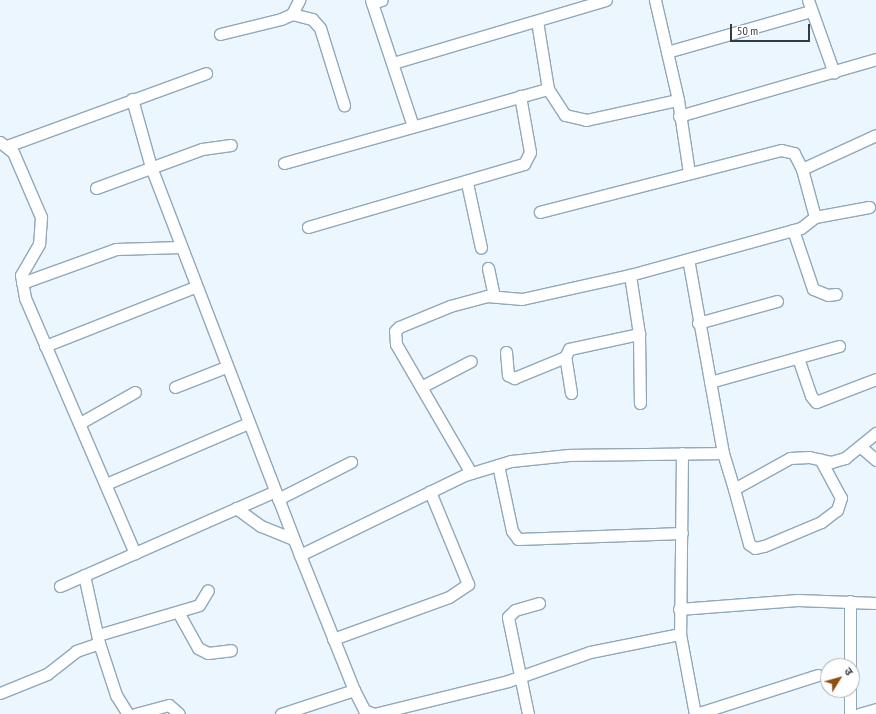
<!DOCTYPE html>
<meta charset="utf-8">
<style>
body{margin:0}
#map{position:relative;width:876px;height:714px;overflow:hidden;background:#ecf6fe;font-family:"PT Sans Narrow","Noto Sans Devanagari",sans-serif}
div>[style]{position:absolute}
.roads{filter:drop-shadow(1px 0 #90a8ba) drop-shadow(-1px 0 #90a8ba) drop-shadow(0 1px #90a8ba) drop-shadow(0 -1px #90a8ba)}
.street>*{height:11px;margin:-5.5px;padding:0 5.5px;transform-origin:5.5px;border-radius:5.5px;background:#fff}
span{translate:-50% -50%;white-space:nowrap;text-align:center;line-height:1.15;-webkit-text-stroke:4px #fff;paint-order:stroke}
.north{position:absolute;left:820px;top:658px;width:40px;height:40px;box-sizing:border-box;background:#fff;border:1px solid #adb1b3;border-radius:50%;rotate:53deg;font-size:11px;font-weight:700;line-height:16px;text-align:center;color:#313b42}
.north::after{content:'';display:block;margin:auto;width:14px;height:18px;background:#8e5013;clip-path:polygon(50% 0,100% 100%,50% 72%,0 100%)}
.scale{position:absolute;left:730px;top:24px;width:80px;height:18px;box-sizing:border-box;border:2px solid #313b42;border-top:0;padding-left:5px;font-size:12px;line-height:14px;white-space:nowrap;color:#313b42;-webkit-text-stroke:3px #fff;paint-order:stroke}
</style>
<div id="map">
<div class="roads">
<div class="street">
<i style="left:371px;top:0;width:133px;rotate:71.6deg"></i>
<i style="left:655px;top:0;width:103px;rotate:77deg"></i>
<i style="left:678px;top:100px;width:74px;rotate:81.4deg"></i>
<i style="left:808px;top:0;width:77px;rotate:70.4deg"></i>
<i style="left:372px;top:3px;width:10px;rotate:-17deg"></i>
<i style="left:292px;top:14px;width:21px;rotate:14deg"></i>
<i style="left:312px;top:19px;width:12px;rotate:48deg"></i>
<i style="left:320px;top:28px;width:81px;rotate:72.7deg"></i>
<i style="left:537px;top:21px;width:69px;rotate:80.8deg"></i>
<i style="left:548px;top:89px;width:31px;rotate:57deg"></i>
<i style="left:565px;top:115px;width:22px;rotate:13deg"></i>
<i style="left:586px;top:120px;width:94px;rotate:-12.3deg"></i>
<i style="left:220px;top:34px;width:63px;rotate:-13.8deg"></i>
<i style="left:281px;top:19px;width:12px;rotate:-24deg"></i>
<i style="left:292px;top:14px;width:16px;rotate:-63deg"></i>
<i style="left:667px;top:52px;width:150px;rotate:-15.9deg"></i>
<i style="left:393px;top:63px;width:222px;rotate:-16.5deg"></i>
<i style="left:132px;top:99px;width:71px;rotate:74.4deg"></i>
<i style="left:151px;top:167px;width:416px;rotate:69deg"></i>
<i style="left:300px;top:555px;width:183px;rotate:-25.9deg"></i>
<i style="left:465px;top:475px;width:48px;rotate:-16.9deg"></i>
<i style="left:511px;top:461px;width:58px;rotate:-5.9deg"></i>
<i style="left:569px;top:455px;width:154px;rotate:-0.7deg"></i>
<i style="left:723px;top:453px;width:197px;rotate:-100.2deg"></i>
<i style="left:679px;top:116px;width:205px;rotate:-16.1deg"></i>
<i style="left:0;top:142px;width:16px;rotate:38deg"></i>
<i style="left:13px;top:152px;width:71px;rotate:66.7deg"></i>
<i style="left:41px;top:217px;width:27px;rotate:94deg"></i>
<i style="left:39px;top:244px;width:36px;rotate:120deg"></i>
<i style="left:21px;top:275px;width:23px;rotate:80deg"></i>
<i style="left:25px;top:298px;width:278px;rotate:66.7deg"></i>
<i style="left:7px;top:146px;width:212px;rotate:-20.1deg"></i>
<i style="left:284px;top:163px;width:274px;rotate:-15.7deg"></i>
<i style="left:802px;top:169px;width:81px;rotate:-24.7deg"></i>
<i style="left:467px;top:183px;width:66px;rotate:77.8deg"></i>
<i style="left:96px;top:188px;width:113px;rotate:-20.2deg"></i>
<i style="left:202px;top:149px;width:29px;rotate:-8deg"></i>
<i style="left:815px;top:217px;width:55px;rotate:-10.5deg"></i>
<i style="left:308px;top:227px;width:225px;rotate:-16.3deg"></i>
<i style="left:524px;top:164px;width:13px;rotate:-63deg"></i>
<i style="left:530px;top:152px;width:57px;rotate:-100.1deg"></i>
<i style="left:793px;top:230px;width:62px;rotate:71.3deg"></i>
<i style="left:813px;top:289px;width:16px;rotate:22deg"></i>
<i style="left:828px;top:295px;width:8px;rotate:-7deg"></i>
<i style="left:488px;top:268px;width:29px;rotate:78deg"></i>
<i style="left:22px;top:283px;width:100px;rotate:-19.9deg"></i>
<i style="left:116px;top:249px;width:65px;rotate:-1.8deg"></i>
<i style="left:698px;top:323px;width:82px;rotate:-15.6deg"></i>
<i style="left:639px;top:334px;width:69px;rotate:89.2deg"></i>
<i style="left:45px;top:346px;width:161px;rotate:-21.5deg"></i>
<i style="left:506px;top:352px;width:23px;rotate:85deg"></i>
<i style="left:508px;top:375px;width:7px;rotate:27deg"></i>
<i style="left:514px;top:378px;width:55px;rotate:-22.4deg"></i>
<i style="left:798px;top:358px;width:40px;rotate:71.1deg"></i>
<i style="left:811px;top:396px;width:8px;rotate:50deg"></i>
<i style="left:816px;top:402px;width:64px;rotate:-21deg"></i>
<i style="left:710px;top:382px;width:134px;rotate:-15.6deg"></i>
<i style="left:175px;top:387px;width:55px;rotate:-21.4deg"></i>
<i style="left:421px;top:387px;width:56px;rotate:-27.5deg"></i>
<i style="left:571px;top:393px;width:36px;rotate:-99deg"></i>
<i style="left:565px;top:357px;width:9px;rotate:-63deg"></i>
<i style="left:569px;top:349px;width:72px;rotate:-12.1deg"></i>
<i style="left:639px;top:334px;width:60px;rotate:-98.7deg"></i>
<i style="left:80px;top:423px;width:63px;rotate:-29.4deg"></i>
<i style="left:861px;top:447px;width:20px;rotate:41deg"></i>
<i style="left:682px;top:453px;width:181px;rotate:90.6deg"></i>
<i style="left:680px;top:634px;width:81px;rotate:79.4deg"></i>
<i style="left:723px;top:453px;width:38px;rotate:73deg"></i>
<i style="left:734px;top:489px;width:64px;rotate:-29deg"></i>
<i style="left:790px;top:458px;width:19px;rotate:-3deg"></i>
<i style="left:809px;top:457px;width:23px;rotate:13deg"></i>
<i style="left:831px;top:462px;width:15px;rotate:-16deg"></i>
<i style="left:845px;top:458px;width:40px;rotate:-39deg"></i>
<i style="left:498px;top:465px;width:67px;rotate:78deg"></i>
<i style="left:512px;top:531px;width:10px;rotate:53deg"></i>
<i style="left:518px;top:539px;width:164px;rotate:-2.1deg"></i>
<i style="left:471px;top:473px;width:149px;rotate:-120.2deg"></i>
<i style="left:396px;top:344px;width:13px;rotate:-94deg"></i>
<i style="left:395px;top:331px;width:6px;rotate:-45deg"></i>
<i style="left:399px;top:327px;width:55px;rotate:-22.4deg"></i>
<i style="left:450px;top:306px;width:38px;rotate:-15deg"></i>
<i style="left:487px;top:296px;width:35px;rotate:5deg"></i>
<i style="left:522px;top:299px;width:111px;rotate:-12.5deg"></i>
<i style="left:630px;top:275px;width:177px;rotate:-15.4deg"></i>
<i style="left:801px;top:228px;width:18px;rotate:-38deg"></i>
<i style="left:815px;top:217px;width:50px;rotate:-105.2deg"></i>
<i style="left:802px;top:169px;width:18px;rotate:-117deg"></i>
<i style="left:794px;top:153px;width:13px;rotate:-167deg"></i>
<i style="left:781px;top:150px;width:249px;rotate:165.6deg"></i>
<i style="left:106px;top:484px;width:155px;rotate:-23.2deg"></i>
<i style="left:734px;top:489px;width:57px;rotate:74.7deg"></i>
<i style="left:749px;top:544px;width:7px;rotate:34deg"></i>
<i style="left:755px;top:548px;width:9px;rotate:-13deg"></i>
<i style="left:764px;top:546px;width:62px;rotate:-22.8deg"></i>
<i style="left:821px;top:522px;width:20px;rotate:-37deg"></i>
<i style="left:837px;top:510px;width:13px;rotate:-72deg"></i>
<i style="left:841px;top:498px;width:44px;rotate:-118.3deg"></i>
<i style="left:278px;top:499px;width:82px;rotate:-26.9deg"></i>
<i style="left:236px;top:508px;width:31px;rotate:36deg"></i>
<i style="left:261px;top:526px;width:35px;rotate:22deg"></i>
<i style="left:300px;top:555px;width:145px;rotate:68.2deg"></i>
<i style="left:84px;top:575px;width:70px;rotate:77.6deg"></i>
<i style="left:99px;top:643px;width:55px;rotate:71.9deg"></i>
<i style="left:116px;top:695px;width:22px;rotate:58deg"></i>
<i style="left:60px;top:586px;width:235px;rotate:-23.8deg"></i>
<i style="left:850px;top:601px;width:65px;rotate:90deg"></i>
<i style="left:679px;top:609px;width:119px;rotate:-4.3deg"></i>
<i style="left:798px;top:600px;width:78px;rotate:2.2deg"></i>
<i style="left:178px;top:612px;width:41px;rotate:60.9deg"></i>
<i style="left:198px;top:648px;width:11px;rotate:27deg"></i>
<i style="left:208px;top:653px;width:23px;rotate:-7deg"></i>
<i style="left:98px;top:635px;width:105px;rotate:-16.5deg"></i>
<i style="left:199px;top:605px;width:17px;rotate:-59deg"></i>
<i style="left:333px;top:639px;width:123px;rotate:-19.9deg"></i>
<i style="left:449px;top:597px;width:23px;rotate:-34deg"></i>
<i style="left:468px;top:584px;width:100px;rotate:-112.4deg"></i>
<i style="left:850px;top:690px;width:24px;rotate:90deg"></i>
<i style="left:0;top:693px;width:51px;rotate:-22deg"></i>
<i style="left:47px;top:674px;width:37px;rotate:-38deg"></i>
<i style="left:76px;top:651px;width:24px;rotate:-19deg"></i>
<i style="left:135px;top:714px;width:35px;rotate:-15deg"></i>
<i style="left:169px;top:705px;width:13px;rotate:42deg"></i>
<i style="left:281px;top:714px;width:77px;rotate:-18.2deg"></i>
<i style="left:354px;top:690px;width:22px;rotate:63deg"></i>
<i style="left:364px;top:710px;width:11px;rotate:22deg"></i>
<i style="left:374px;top:714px;width:138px;rotate:-13.8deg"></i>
<i style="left:508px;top:681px;width:87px;rotate:-19.5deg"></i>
<i style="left:590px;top:652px;width:92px;rotate:-11.3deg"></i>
<i style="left:528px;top:714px;width:99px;rotate:-101.7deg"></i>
<i style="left:508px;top:617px;width:10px;rotate:-45deg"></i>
<i style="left:515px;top:610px;width:25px;rotate:-16deg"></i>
<i style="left:696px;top:714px;width:128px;rotate:-17.7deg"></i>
<i style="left:859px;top:714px;width:18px;rotate:-16deg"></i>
</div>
</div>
<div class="north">उ</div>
<div class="scale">50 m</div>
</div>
